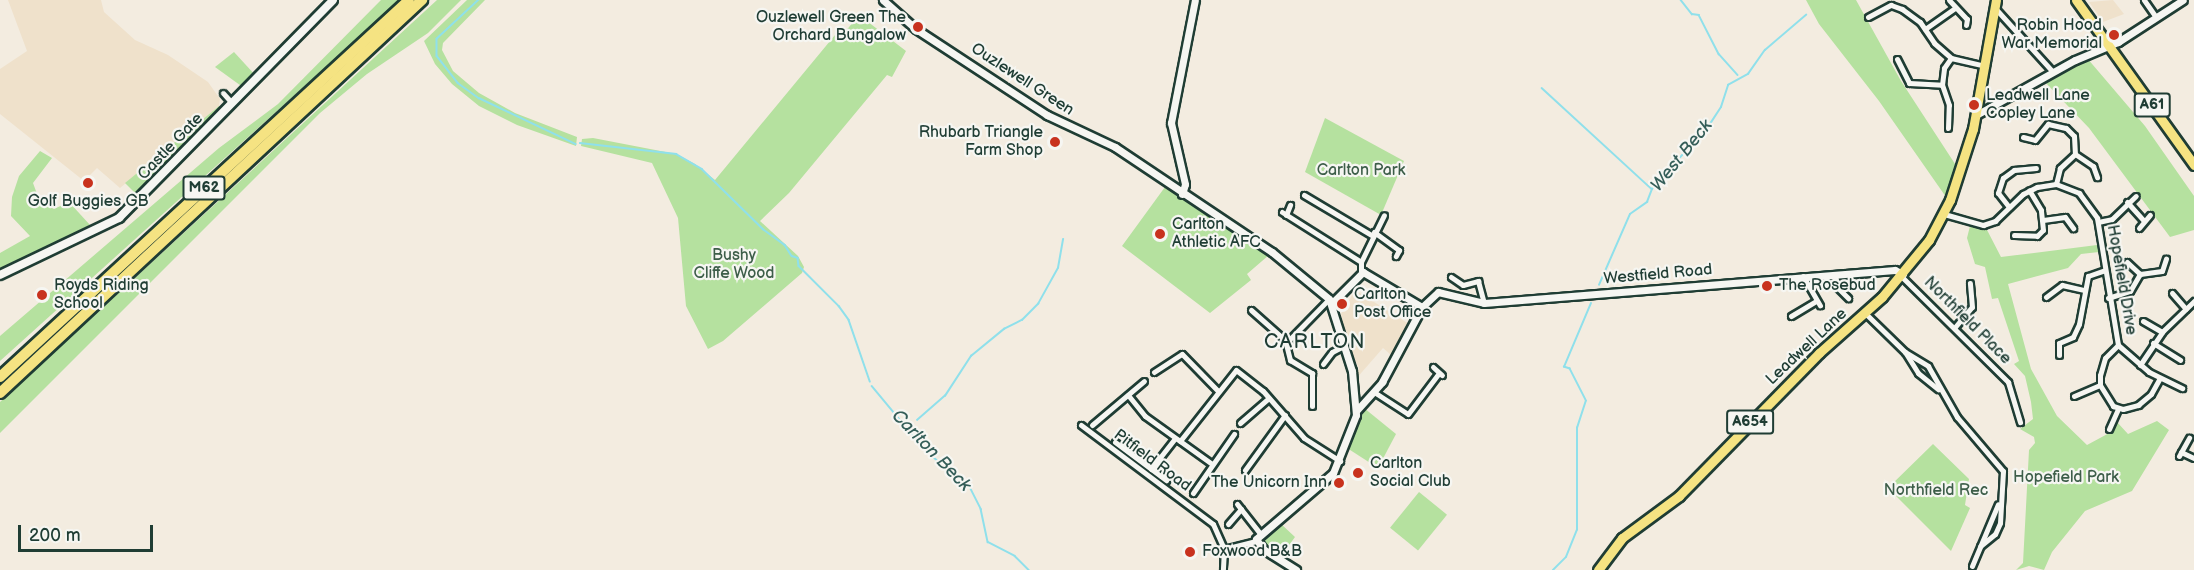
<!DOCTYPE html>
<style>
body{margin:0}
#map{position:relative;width:2194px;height:570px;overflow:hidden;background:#f3ece0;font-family:"Balsamiq Sans",sans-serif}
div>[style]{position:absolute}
.built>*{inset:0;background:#efe1cb}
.green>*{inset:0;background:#b5e19f;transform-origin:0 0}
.stream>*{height:1.5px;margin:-0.75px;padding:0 0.75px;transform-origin:0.75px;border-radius:0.75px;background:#8fe0eb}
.roads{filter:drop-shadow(2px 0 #1f3d34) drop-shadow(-2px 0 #1f3d34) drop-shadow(0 2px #1f3d34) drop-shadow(0 -2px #1f3d34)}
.minor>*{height:5px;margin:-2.5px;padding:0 2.5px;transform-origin:2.5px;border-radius:2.5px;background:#f6f6f2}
.tertiary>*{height:7px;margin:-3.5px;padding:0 3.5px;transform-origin:3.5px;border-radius:3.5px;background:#f6f6f2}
.secondary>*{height:8px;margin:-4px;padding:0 4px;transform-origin:4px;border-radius:4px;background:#f6f6f2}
.primary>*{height:9px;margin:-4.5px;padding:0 4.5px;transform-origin:4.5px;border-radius:4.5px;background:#f5e382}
.motorway>*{height:10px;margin:-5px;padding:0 5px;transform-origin:5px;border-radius:5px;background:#f5e382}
.dots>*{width:16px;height:16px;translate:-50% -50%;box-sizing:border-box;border:3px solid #f6f6f2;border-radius:50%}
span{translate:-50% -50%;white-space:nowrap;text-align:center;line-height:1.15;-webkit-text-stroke:4.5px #f6f6f2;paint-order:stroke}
.shield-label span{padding:2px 4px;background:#f6f6f2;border:2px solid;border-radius:4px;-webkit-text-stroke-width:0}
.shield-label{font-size:15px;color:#1f3d34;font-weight:700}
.poi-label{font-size:16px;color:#1f3d34}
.right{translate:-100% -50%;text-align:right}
.left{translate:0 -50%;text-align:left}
.street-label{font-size:16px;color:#1f3d34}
.park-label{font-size:16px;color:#3d5e49}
.water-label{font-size:18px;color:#355e59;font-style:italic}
.quarter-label{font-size:20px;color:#1f3d34;letter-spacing:1.5px}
.scale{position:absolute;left:18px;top:525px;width:135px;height:27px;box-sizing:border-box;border:3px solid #1f3d34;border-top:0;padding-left:8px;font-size:18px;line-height:21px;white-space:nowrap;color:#1f3d34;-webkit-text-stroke:4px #f6f6f2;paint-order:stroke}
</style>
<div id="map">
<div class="built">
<i style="clip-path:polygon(8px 0,101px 0,104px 12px,135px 40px,168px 55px,208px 82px,220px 99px,219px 106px,120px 188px,97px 168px,84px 181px,0 114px,0 69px,27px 51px)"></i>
<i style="clip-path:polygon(2113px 0,2124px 14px,2103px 22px,2089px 2px)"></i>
<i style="clip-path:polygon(1355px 290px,1409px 324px,1391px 355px,1383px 348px,1355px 380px,1359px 368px,1347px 344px,1341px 314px)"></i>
</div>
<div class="green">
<i style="clip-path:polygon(381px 0,400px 0,0 361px,0 336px,219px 148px,278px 104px)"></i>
<i style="clip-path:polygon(437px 0,461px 0,428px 33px,367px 74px,320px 113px,0 433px,0 402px)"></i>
<i style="clip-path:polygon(467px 0,485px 0,443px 43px,442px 50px,453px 71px,479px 93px,515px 113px,577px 137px,576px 146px,517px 125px,479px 106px,452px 84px,435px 64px,424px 41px)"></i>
<i style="clip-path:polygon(1806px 0,1856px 0,1901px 81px,1957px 167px,1946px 197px,1879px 101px,1819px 24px)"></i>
<i style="clip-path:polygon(859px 15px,906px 51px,892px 77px,887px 75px,789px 193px,760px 221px,798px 256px,804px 267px,802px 273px,723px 341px,708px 349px,686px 306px,678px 218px,652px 163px,581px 146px,582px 139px,593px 138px,676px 154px,695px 164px,715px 180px,835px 35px,840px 38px)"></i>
<i style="clip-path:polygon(234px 52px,256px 76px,244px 88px,215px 67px)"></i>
<i style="clip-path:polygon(2087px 58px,2145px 126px,2194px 196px,2194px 230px,2170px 237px,2089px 128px,2044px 81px)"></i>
<i style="clip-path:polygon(219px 106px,221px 109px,137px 195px,125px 183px)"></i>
<i style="clip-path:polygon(1325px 118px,1404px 161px,1381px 215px,1305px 172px)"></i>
<i style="clip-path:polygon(40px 151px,52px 158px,33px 183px,40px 202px,54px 209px,69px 202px,90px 225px,0 270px,0 253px,30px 236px,11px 216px,12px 197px,19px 176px)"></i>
<i style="clip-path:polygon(1165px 187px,1269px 255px,1247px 274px,1251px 280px,1210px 313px,1122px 246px)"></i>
<i style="clip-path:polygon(1970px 226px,1986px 228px,2001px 257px,2097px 245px,2099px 252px,2081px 254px,2068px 268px,2008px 284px,2031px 369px,2057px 416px,2087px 445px,2113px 431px,2117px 422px,2128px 434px,2157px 421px,2169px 430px,2132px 491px,2085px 511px,2052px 552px,2044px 570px,2029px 566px,2016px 570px,2023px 563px,2029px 450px,2035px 443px,2034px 437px,2020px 429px,2033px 419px,2031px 402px,2025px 376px,2014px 364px,2019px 361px,1998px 298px,1992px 299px,1985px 267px,1975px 264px,1967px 238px)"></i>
<i style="clip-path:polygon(1364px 408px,1396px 434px,1378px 468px,1347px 448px)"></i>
<i style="clip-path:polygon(1933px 444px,1969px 479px,1965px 505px,1970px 508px,1951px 551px,1888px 488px)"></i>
<i style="left:1419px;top:492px;width:36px;height:46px;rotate:39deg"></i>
<i style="clip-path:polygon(1280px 523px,1295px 537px,1287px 548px,1292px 552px,1286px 560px,1261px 541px,1263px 535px)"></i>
</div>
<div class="stream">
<i style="left:479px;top:0;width:57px;rotate:137.1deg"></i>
<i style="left:437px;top:39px;width:17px;rotate:90deg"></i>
<i style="left:437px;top:56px;width:34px;rotate:52deg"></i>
<i style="left:458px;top:83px;width:26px;rotate:36deg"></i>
<i style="left:479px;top:98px;width:107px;rotate:25.4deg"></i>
<i style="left:1681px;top:0;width:18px;rotate:52deg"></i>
<i style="left:1692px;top:14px;width:7px;rotate:8deg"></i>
<i style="left:1699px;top:15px;width:44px;rotate:62.9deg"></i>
<i style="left:1719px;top:54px;width:28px;rotate:48deg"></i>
<i style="left:1542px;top:88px;width:149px;rotate:42.6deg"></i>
<i style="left:580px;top:143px;width:97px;rotate:6.5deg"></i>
<i style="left:676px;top:154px;width:30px;rotate:30deg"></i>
<i style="left:702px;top:169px;width:86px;rotate:44.5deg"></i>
<i style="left:763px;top:229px;width:27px;rotate:36deg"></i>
<i style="left:785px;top:245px;width:13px;rotate:58deg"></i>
<i style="left:792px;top:256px;width:6px;rotate:18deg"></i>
<i style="left:798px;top:258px;width:8px;rotate:83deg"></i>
<i style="left:799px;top:266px;width:57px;rotate:45deg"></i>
<i style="left:839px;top:306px;width:17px;rotate:54deg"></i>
<i style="left:849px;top:320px;width:65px;rotate:71deg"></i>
<i style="left:1599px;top:285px;width:77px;rotate:-66.4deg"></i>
<i style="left:1630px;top:214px;width:21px;rotate:-35deg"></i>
<i style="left:1647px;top:202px;width:14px;rotate:-69deg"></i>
<i style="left:1652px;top:189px;width:87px;rotate:-48.3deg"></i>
<i style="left:1710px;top:124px;width:20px;rotate:-57deg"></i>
<i style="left:1721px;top:107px;width:23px;rotate:-72deg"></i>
<i style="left:1728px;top:85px;width:23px;rotate:-29deg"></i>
<i style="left:1748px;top:74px;width:29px;rotate:-55deg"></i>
<i style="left:1765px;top:50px;width:54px;rotate:-40.5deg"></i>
<i style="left:872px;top:386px;width:85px;rotate:50.3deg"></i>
<i style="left:926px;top:451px;width:57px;rotate:39.3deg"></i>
<i style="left:970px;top:487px;width:25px;rotate:63deg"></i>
<i style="left:981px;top:509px;width:34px;rotate:78deg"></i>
<i style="left:988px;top:542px;width:30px;rotate:27deg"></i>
<i style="left:1015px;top:556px;width:20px;rotate:45deg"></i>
<i style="left:917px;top:420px;width:37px;rotate:-41deg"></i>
<i style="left:945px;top:396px;width:48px;rotate:-57deg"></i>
<i style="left:971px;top:356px;width:43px;rotate:-39.3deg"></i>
<i style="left:1004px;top:329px;width:20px;rotate:-27deg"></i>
<i style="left:1022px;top:320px;width:23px;rotate:-45deg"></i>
<i style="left:1038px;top:304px;width:41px;rotate:-60.9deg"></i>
<i style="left:1058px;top:268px;width:29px;rotate:-80deg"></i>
<i style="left:1553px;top:570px;width:18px;rotate:-45deg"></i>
<i style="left:1566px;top:557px;width:29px;rotate:-68deg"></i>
<i style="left:1577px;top:530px;width:102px;rotate:-90deg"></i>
<i style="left:1577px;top:428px;width:28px;rotate:-72deg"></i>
<i style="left:1586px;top:401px;width:36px;rotate:-117deg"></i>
<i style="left:1570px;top:369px;width:6px;rotate:-162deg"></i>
<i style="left:1564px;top:367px;width:69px;rotate:-67.1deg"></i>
</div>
<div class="roads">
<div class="minor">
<i style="left:1949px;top:0;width:26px;rotate:47deg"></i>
<i style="left:1967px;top:19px;width:6px;rotate:99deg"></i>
<i style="left:2144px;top:0;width:21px;rotate:55deg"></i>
<i style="left:1994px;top:7px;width:88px;rotate:47.8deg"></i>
<i style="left:1868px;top:17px;width:26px;rotate:-28deg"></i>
<i style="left:1891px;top:5px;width:12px;rotate:20deg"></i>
<i style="left:1902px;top:9px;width:22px;rotate:36deg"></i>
<i style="left:1920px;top:22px;width:25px;rotate:56deg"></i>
<i style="left:1934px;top:43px;width:23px;rotate:41deg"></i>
<i style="left:1951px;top:58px;width:36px;rotate:13deg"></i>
<i style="left:1925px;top:29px;width:37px;rotate:-35deg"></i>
<i style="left:1897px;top:59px;width:27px;rotate:63deg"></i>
<i style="left:1909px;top:83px;width:33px;rotate:3deg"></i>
<i style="left:223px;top:93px;width:13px;rotate:48deg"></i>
<i style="left:1948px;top:128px;width:23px;rotate:-88deg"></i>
<i style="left:1949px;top:105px;width:21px;rotate:-109deg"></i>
<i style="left:1942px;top:85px;width:17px;rotate:-83deg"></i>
<i style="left:1944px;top:68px;width:12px;rotate:-55deg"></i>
<i style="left:2023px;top:137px;width:12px;rotate:14deg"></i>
<i style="left:2035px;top:140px;width:21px;rotate:-51deg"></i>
<i style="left:2048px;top:124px;width:18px;rotate:13deg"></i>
<i style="left:2066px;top:128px;width:11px;rotate:45deg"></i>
<i style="left:2074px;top:136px;width:18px;rotate:87deg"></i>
<i style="left:2075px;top:154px;width:21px;rotate:137deg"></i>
<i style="left:2060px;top:168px;width:16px;rotate:104deg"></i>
<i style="left:2075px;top:154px;width:22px;rotate:34deg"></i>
<i style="left:2093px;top:166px;width:12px;rotate:70deg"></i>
<i style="left:1304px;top:195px;width:80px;rotate:30.7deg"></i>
<i style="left:2127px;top:202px;width:24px;rotate:48deg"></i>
<i style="left:2009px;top:207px;width:18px;rotate:-128deg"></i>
<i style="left:1998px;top:193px;width:16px;rotate:-72deg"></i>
<i style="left:2003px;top:178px;width:14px;rotate:-36deg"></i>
<i style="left:2014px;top:170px;width:22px;rotate:-5deg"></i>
<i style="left:1282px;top:212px;width:93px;rotate:32.3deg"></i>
<i style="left:1944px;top:214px;width:41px;rotate:15.8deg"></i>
<i style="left:1983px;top:225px;width:13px;rotate:-18deg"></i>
<i style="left:1995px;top:221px;width:39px;rotate:-44deg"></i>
<i style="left:2023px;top:194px;width:16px;rotate:-27deg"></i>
<i style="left:2037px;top:187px;width:19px;rotate:-9deg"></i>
<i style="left:2056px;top:184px;width:25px;rotate:21deg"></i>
<i style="left:2079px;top:193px;width:31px;rotate:54deg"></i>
<i style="left:2097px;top:218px;width:129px;rotate:80.6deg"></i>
<i style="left:2118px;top:345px;width:41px;rotate:41.1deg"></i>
<i style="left:2149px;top:372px;width:37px;rotate:26deg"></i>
<i style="left:1286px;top:215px;width:11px;rotate:-68deg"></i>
<i style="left:2043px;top:220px;width:22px;rotate:-8deg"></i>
<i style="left:2065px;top:217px;width:14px;rotate:54deg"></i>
<i style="left:2098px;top:222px;width:14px;rotate:-12deg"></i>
<i style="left:2112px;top:219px;width:33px;rotate:-44deg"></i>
<i style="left:2139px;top:228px;width:17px;rotate:-50deg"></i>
<i style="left:1374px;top:232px;width:31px;rotate:36deg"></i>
<i style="left:1399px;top:250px;width:7px;rotate:117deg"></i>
<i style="left:2014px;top:235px;width:23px;rotate:2deg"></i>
<i style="left:2037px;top:236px;width:8px;rotate:-45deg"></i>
<i style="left:2043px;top:230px;width:20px;rotate:-96deg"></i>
<i style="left:2041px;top:210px;width:23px;rotate:-121deg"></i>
<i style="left:2127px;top:262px;width:18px;rotate:43deg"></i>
<i style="left:1361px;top:272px;width:10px;rotate:-90deg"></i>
<i style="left:1361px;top:262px;width:52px;rotate:-63.9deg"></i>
<i style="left:1835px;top:274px;width:13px;rotate:81deg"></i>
<i style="left:1837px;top:287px;width:16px;rotate:45deg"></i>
<i style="left:1803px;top:276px;width:34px;rotate:60deg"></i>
<i style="left:1901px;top:276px;width:151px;rotate:44.7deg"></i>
<i style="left:2008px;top:382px;width:42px;rotate:73.3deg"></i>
<i style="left:1451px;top:277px;width:14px;rotate:34deg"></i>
<i style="left:1463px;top:285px;width:16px;rotate:-15deg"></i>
<i style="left:1478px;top:281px;width:23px;rotate:75deg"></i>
<i style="left:2172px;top:293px;width:21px;rotate:49deg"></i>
<i style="left:2046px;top:297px;width:20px;rotate:-37deg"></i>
<i style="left:2062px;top:285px;width:23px;rotate:13deg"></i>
<i style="left:2108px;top:298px;width:23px;rotate:-18deg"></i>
<i style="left:2130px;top:291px;width:20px;rotate:-60deg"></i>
<i style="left:2140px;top:274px;width:22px;rotate:-8deg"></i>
<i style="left:2162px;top:271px;width:13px;rotate:-72deg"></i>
<i style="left:1251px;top:310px;width:45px;rotate:41.4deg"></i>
<i style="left:1285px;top:340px;width:21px;rotate:76deg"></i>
<i style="left:1290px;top:360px;width:26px;rotate:31deg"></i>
<i style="left:1312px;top:373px;width:33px;rotate:90deg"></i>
<i style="left:1865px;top:313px;width:56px;rotate:44.3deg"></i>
<i style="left:1905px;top:352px;width:27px;rotate:31deg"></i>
<i style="left:1928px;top:366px;width:59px;rotate:60.4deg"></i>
<i style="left:1957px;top:417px;width:71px;rotate:49.6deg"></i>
<i style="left:2003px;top:471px;width:52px;rotate:93.3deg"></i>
<i style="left:2000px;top:523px;width:12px;rotate:114deg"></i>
<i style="left:1995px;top:534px;width:19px;rotate:141deg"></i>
<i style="left:1791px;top:316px;width:29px;rotate:-31deg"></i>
<i style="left:2143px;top:321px;width:22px;rotate:30deg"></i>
<i style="left:1955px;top:327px;width:26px;rotate:-50deg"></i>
<i style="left:1972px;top:307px;width:24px;rotate:-95deg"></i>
<i style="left:1286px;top:343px;width:62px;rotate:-45.7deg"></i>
<i style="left:2153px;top:343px;width:32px;rotate:32deg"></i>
<i style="left:2118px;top:345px;width:18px;rotate:135deg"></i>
<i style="left:2105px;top:358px;width:18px;rotate:106deg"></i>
<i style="left:2100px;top:375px;width:10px;rotate:90deg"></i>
<i style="left:2100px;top:385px;width:25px;rotate:58deg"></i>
<i style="left:2113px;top:406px;width:10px;rotate:17deg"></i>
<i style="left:2123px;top:409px;width:16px;rotate:-15deg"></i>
<i style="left:2138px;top:405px;width:17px;rotate:-40deg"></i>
<i style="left:2151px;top:394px;width:18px;rotate:-61deg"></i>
<i style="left:1905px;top:352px;width:25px;rotate:58deg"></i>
<i style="left:1918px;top:373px;width:26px;rotate:39deg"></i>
<i style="left:2059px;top:355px;width:12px;rotate:-90deg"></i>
<i style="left:2059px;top:343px;width:15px;rotate:-23deg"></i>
<i style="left:2073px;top:337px;width:14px;rotate:-65deg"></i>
<i style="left:2079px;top:324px;width:49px;rotate:-79.4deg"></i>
<i style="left:2088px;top:276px;width:18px;rotate:-19deg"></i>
<i style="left:1323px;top:364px;width:15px;rotate:-53deg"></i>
<i style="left:1332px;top:352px;width:13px;rotate:-27deg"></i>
<i style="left:2140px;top:365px;width:40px;rotate:-56deg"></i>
<i style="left:2162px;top:332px;width:45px;rotate:-44.1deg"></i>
<i style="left:1433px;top:367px;width:12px;rotate:42deg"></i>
<i style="left:1154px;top:372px;width:33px;rotate:-33deg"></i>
<i style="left:1182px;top:354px;width:52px;rotate:45.8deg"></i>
<i style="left:1374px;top:392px;width:40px;rotate:32.9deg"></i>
<i style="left:1408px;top:414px;width:51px;rotate:-52.9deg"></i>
<i style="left:1128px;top:395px;width:27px;rotate:51deg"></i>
<i style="left:1145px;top:416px;width:82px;rotate:35.6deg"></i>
<i style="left:2074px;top:396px;width:28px;rotate:-23deg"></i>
<i style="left:1240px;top:423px;width:38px;rotate:-41deg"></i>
<i style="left:1081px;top:425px;width:165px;rotate:36.9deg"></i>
<i style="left:1213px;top:524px;width:27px;rotate:66deg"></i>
<i style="left:1224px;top:549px;width:21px;rotate:93deg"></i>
<i style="left:1092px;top:425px;width:68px;rotate:-40.2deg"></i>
<i style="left:2109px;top:429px;width:22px;rotate:-66deg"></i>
<i style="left:1180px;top:441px;width:90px;rotate:-51.7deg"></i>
<i style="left:1236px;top:370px;width:34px;rotate:38deg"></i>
<i style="left:1263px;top:391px;width:62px;rotate:48.9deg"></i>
<i style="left:1304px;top:438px;width:43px;rotate:32.6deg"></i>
<i style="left:1115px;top:442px;width:64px;rotate:36.7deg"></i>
<i style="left:2181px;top:452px;width:14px;rotate:25deg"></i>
<i style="left:2179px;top:456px;width:21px;rotate:-61deg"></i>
<i style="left:1151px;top:469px;width:39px;rotate:-52deg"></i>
<i style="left:1245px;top:470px;width:68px;rotate:-54deg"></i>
<i style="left:1193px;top:493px;width:72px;rotate:-55.2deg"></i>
<i style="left:1237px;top:504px;width:37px;rotate:52deg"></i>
<i style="left:1228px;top:524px;width:20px;rotate:-49deg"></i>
<i style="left:1224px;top:549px;width:33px;rotate:-14deg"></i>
<i style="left:1972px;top:566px;width:67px;rotate:-67.2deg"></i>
</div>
<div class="tertiary">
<i style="left:883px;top:0;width:44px;rotate:41.3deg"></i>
<i style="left:916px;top:29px;width:157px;rotate:33.3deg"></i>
<i style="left:1047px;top:115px;width:75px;rotate:25.2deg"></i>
<i style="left:1115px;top:147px;width:189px;rotate:33.8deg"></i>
<i style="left:1272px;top:252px;width:74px;rotate:39.5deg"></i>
<i style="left:1329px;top:299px;width:76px;rotate:72.3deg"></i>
<i style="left:1352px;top:371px;width:44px;rotate:84.8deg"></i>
<i style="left:1356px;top:415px;width:62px;rotate:111.6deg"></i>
<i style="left:1333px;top:473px;width:101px;rotate:139.4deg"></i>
<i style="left:1256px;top:539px;width:12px;rotate:55deg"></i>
<i style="left:1263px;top:549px;width:39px;rotate:32deg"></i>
<i style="left:1976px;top:115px;width:113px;rotate:-29.1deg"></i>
<i style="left:2075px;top:60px;width:47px;rotate:-22.7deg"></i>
<i style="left:2118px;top:42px;width:77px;rotate:-32.9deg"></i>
<i style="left:1182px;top:194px;width:10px;rotate:-73deg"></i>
<i style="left:1185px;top:184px;width:63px;rotate:-102.9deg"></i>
<i style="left:1171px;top:123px;width:125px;rotate:-79deg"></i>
<i style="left:1332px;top:303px;width:44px;rotate:-45deg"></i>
<i style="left:1363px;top:272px;width:69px;rotate:30.7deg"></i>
<i style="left:1357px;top:410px;width:38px;rotate:-48deg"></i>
<i style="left:1382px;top:382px;width:85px;rotate:-61.9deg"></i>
<i style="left:1422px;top:307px;width:22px;rotate:-43deg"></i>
<i style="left:1438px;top:292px;width:47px;rotate:13.4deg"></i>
<i style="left:1484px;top:303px;width:412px;rotate:-4.6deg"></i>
<i style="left:1895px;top:270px;width:9px;rotate:27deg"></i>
</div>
<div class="secondary">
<i style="left:0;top:275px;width:132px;rotate:-25.6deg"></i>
<i style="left:119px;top:218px;width:305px;rotate:-45.5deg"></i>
</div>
<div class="primary">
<i style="left:2076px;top:0;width:203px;rotate:54.4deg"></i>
<i style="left:1598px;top:570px;width:40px;rotate:-53deg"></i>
<i style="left:1622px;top:538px;width:71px;rotate:-36.4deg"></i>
<i style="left:1679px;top:496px;width:200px;rotate:-45.6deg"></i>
<i style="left:1819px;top:353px;width:84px;rotate:-41.6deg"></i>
<i style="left:1882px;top:297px;width:74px;rotate:-50.5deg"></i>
<i style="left:1929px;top:240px;width:45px;rotate:-62.3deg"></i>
<i style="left:1950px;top:200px;width:75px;rotate:-72.1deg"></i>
<i style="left:1973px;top:129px;width:131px;rotate:-79.9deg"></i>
</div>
<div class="motorway">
<i style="left:0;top:377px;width:556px;rotate:-42.67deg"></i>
<i style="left:0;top:393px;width:577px;rotate:-42.96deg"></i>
</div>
</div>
<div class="dots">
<i style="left:918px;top:27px;background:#c8321e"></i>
<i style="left:2114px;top:35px;background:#c8321e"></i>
<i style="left:1974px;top:105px;background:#c8321e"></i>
<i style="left:1055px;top:142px;background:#c8321e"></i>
<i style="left:88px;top:183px;background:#c8321e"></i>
<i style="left:1160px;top:234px;background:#c8321e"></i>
<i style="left:1767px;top:286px;background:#c8321e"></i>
<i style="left:42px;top:295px;background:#c8321e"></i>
<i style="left:1342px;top:304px;background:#c8321e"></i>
<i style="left:1358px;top:473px;background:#c8321e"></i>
<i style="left:1339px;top:483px;background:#c8321e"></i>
<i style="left:1190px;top:552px;background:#c8321e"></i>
</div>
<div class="shield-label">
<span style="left:2152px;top:105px">A61</span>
<span style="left:204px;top:188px">M62</span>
<span style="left:1750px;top:422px">A654</span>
</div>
<div class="poi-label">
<span class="right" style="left:906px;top:27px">Ouzlewell Green The<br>Orchard Bungalow</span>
<span class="right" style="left:2102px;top:35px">Robin Hood<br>War Memorial</span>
<span class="left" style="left:1986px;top:105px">Leadwell Lane<br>Copley Lane</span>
<span class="right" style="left:1043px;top:142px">Rhubarb Triangle<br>Farm Shop</span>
<span style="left:88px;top:202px">Golf Buggies GB</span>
<span class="left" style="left:1172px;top:234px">Carlton<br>Athletic AFC</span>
<span class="left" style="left:54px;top:295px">Royds Riding<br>School</span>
<span class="left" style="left:1779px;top:286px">The Rosebud</span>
<span class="left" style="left:1354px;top:304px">Carlton<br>Post Office</span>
<span class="left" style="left:1370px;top:473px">Carlton<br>Social Club</span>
<span class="right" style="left:1327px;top:483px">The Unicorn Inn</span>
<span class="left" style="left:1202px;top:552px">Foxwood B&amp;B</span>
</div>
<div class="street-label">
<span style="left:1022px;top:80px;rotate:33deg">Ouzlewell Green</span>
<span style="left:171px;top:147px;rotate:-46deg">Castle Gate</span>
<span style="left:1658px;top:275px;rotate:-5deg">Westfield Road</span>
<span style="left:2121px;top:280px;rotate:80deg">Hopefield Drive</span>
<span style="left:1967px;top:321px;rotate:45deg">Northfield Place</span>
<span style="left:1807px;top:347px;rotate:-43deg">Leadwell Lane</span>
<span style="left:1152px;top:461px;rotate:37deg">Pitfield Road</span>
</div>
<div class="park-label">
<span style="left:1361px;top:171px">Carlton Park</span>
<span style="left:734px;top:265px">Bushy<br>Cliffe Wood</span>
<span style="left:2066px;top:478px">Hopefield Park</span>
<span style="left:1936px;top:491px">Northfield Rec</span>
</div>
<div class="water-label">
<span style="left:1682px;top:156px;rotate:-51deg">West Beck</span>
<span style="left:931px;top:451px;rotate:46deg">Carlton Beck</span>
</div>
<div class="quarter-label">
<span style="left:1315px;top:342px">CARLTON</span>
</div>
<div class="scale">200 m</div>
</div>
